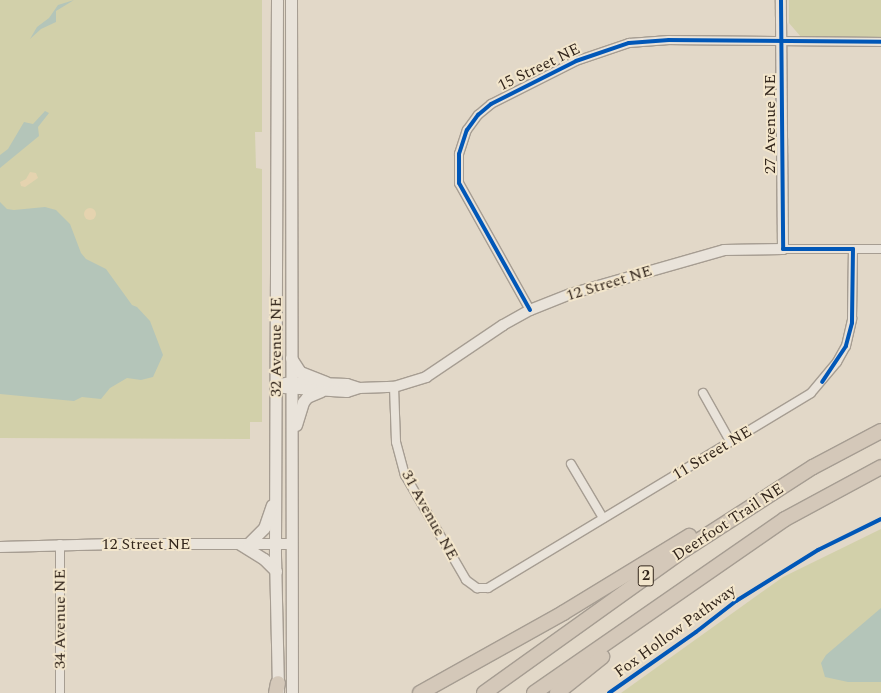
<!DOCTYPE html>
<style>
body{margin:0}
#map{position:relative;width:881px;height:693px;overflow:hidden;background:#e2d8c8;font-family:Spectral,serif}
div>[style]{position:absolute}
.green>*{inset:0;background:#d2d0aa}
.sand>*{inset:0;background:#e5d3af}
.round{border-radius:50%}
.water>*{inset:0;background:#b4c5b9}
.roads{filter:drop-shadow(1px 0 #a69d92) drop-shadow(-1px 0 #a69d92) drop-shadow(0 1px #a69d92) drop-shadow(0 -1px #a69d92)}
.minor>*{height:8px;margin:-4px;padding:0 4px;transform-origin:4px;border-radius:4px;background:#e9e3da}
.tertiary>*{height:10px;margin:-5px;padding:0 5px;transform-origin:5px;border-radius:5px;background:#e9e3da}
.secondary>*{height:11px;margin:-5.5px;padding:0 5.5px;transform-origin:5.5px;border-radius:5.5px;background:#e9e3da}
.motorway>*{height:14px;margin:-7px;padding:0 7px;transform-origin:7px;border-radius:7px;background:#d4c8b9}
.cycleway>*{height:4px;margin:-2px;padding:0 2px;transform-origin:2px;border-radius:2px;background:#0057b8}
span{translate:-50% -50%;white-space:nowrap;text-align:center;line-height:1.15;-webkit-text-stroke:4px #f3e6cc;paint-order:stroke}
.shield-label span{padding:1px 3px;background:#f3e6cc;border:1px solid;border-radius:3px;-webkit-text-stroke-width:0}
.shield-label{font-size:15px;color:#32251b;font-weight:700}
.street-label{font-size:16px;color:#32251b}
</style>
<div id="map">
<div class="green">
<i style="clip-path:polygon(0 0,262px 0,262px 132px,255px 132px,256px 168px,262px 169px,262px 422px,250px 422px,250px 439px,0 438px)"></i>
<i style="clip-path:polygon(789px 0,881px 0,881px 37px,801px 37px,789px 23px)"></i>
<i style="clip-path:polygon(881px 529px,881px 693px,621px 693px,783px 577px)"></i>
</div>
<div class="sand">
<i style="clip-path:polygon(30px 172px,36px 173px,38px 178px,25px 187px,21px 186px,20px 182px,26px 179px)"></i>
<i class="round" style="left:84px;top:208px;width:12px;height:12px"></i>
</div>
<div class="water">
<i style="clip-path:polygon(74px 0,56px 11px,56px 22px,41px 29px,30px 39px,37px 27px,49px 18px,58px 5px)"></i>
<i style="clip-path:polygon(45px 111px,49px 113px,38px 127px,39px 136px,0 168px,0 155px,8px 149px,24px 122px,33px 124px)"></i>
<i style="clip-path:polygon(0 202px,7px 209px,14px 210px,45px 207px,56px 210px,70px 224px,81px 253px,86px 259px,106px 269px,132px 305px,137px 307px,150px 321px,163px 355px,153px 377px,141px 380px,127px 378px,110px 388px,101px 399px,82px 397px,74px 401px,63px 400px,0 394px)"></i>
<i style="clip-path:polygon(881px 608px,881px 682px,848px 682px,825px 677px,821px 663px,826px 655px)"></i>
</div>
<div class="roads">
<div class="minor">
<i style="left:783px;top:249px;width:98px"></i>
<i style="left:530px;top:310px;width:145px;rotate:-119.2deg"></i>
<i style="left:459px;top:183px;width:29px;rotate:-90deg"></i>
<i style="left:459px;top:154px;width:25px;rotate:-72deg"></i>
<i style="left:467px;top:130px;width:19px;rotate:-54deg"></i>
<i style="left:478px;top:115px;width:17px;rotate:-40deg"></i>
<i style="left:491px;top:104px;width:95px;rotate:-26.8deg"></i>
<i style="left:576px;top:61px;width:56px;rotate:-18.8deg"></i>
<i style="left:629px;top:43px;width:40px;rotate:-4.3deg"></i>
<i style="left:669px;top:40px;width:212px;rotate:0.5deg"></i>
<i style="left:394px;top:387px;width:55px;rotate:87.9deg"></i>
<i style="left:396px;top:442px;width:34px;rotate:75deg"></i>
<i style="left:405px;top:475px;width:121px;rotate:59.8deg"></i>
<i style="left:466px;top:580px;width:14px;rotate:36deg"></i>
<i style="left:477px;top:588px;width:11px"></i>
<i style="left:488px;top:588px;width:377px;rotate:-31.1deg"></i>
<i style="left:811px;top:393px;width:40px;rotate:-50deg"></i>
<i style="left:837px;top:362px;width:18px;rotate:-61deg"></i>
<i style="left:846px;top:346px;width:28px;rotate:-77deg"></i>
<i style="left:852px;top:319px;width:70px;rotate:-89.2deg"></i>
<i style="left:703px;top:393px;width:55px;rotate:60.6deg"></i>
<i style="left:571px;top:464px;width:63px;rotate:59.3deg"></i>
<i style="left:60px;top:693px;width:149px;rotate:-90deg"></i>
</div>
<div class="tertiary">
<i style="left:276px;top:385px;width:14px;rotate:-12deg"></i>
<i style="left:290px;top:382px;width:57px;rotate:2deg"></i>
<i style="left:347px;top:384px;width:13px;rotate:18deg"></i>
<i style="left:359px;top:388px;width:35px;rotate:-2deg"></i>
<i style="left:394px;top:387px;width:34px;rotate:-17deg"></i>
<i style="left:426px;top:377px;width:93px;rotate:-34deg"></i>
<i style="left:503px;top:325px;width:31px;rotate:-29deg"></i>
<i style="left:530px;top:310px;width:43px;rotate:-21.8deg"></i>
<i style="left:570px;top:294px;width:160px;rotate:-15.9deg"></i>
<i style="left:724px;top:250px;width:59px;rotate:-1deg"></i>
<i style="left:783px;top:249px;width:249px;rotate:-90.5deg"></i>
<i style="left:284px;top:388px;width:63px;rotate:3.6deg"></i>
<i style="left:347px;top:392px;width:13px;rotate:-18deg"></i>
<i style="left:0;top:547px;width:116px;rotate:-1.5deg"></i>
<i style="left:116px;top:544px;width:176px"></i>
</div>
<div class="secondary">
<i style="left:277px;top:0;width:556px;rotate:90.21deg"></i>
<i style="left:275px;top:556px;width:135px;rotate:88.7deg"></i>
<i style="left:291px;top:0;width:693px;rotate:89.92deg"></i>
<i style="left:291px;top:358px;width:17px;rotate:57deg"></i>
<i style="left:300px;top:372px;width:28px;rotate:21deg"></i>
<i style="left:296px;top:425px;width:24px;rotate:-73deg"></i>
<i style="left:303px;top:402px;width:6px;rotate:-51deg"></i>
<i style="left:307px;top:397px;width:15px;rotate:-23deg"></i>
<i style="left:240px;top:544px;width:28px;rotate:32deg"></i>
<i style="left:264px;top:559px;width:17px;rotate:45deg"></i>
<i style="left:248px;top:544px;width:23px;rotate:-45deg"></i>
<i style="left:264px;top:528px;width:24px;rotate:-71deg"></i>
</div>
<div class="motorway">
<i style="left:276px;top:693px;width:10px;rotate:-79deg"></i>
<i style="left:420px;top:693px;width:164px;rotate:-29.2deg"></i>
<i style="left:563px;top:613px;width:148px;rotate:-31.4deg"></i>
<i style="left:484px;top:693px;width:246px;rotate:-35.6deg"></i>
<i style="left:684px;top:550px;width:153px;rotate:-32.8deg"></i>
<i style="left:813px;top:467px;width:77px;rotate:-27.9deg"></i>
<i style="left:534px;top:693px;width:305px;rotate:-34.7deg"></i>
<i style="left:785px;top:519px;width:109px;rotate:-28.4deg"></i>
<i style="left:557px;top:693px;width:58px;rotate:-38.7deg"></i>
</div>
</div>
<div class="cycleway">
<i style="left:781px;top:0;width:249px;rotate:89.5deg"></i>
<i style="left:783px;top:249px;width:70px"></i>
<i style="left:853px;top:249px;width:74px;rotate:90.8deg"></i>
<i style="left:852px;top:323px;width:24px;rotate:105deg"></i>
<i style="left:846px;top:346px;width:43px;rotate:123.7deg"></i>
<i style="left:530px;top:310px;width:145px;rotate:-119.2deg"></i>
<i style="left:459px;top:183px;width:29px;rotate:-90deg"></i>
<i style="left:459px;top:154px;width:25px;rotate:-72deg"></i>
<i style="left:467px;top:130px;width:19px;rotate:-54deg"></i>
<i style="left:478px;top:115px;width:17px;rotate:-40deg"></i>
<i style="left:491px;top:104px;width:95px;rotate:-26.8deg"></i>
<i style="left:576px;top:61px;width:56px;rotate:-18.8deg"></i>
<i style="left:629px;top:43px;width:40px;rotate:-4.3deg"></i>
<i style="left:669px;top:40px;width:212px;rotate:0.5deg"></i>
<i style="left:609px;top:693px;width:106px;rotate:-35deg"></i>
<i style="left:696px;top:632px;width:51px;rotate:-37.8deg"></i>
<i style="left:736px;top:601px;width:97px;rotate:-31.9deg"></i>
<i style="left:818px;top:550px;width:70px;rotate:-26.2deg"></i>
</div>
<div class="shield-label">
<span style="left:646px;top:576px">2</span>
</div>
<div class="street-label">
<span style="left:539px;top:67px;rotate:-26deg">15 Street NE</span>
<span style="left:770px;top:124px;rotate:-90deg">27 Avenue NE</span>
<span style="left:609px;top:283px;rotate:-17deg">12 Street NE</span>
<span style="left:276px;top:347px;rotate:-90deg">32 Avenue NE</span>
<span style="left:712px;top:453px;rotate:-31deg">11 Street NE</span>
<span style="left:430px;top:515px;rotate:61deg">31 Avenue NE</span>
<span style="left:728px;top:522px;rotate:-33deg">Deerfoot Trail NE</span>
<span style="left:146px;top:544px">12 Street NE</span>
<span style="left:60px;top:619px;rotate:-90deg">34 Avenue NE</span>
<span style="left:675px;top:631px;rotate:-36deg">Fox Hollow Pathway</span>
</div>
</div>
